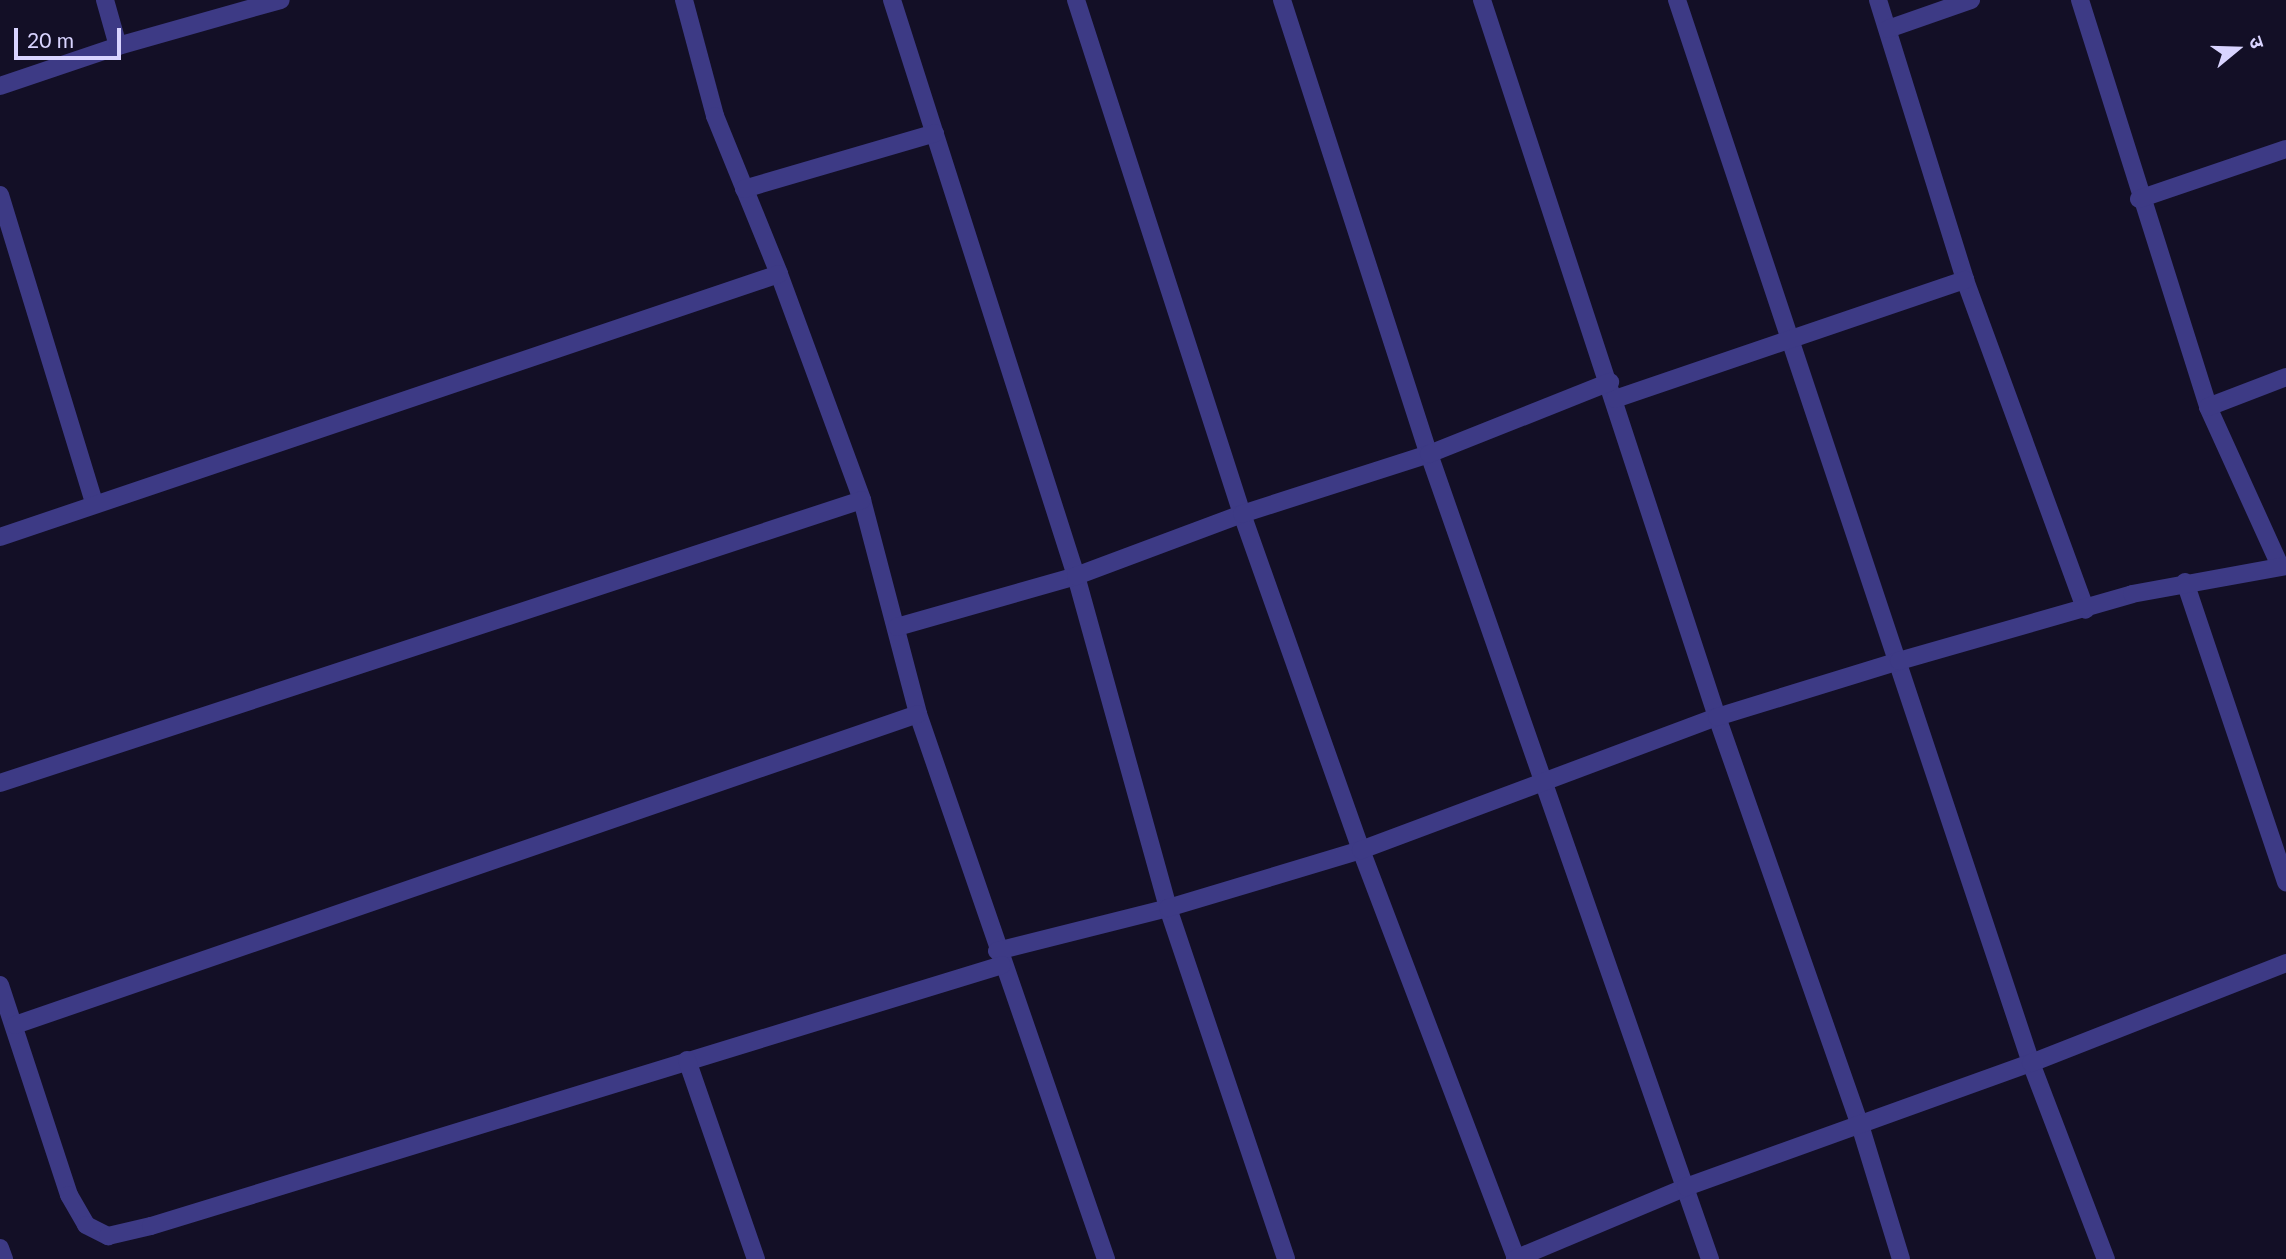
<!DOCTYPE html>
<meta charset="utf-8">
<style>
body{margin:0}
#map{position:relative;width:2286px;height:1259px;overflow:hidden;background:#130f26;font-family:Lato,"Noto Sans Devanagari",sans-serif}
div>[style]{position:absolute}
.minor>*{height:18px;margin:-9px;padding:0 9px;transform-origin:9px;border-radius:9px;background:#3d3a85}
span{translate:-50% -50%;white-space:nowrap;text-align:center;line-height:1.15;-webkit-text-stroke:5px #130f26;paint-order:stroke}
.north{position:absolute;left:2202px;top:14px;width:70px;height:70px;-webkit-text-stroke:5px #130f26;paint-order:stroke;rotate:71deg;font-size:19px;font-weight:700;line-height:28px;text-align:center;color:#d9d4ff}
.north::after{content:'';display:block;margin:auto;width:24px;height:32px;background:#d9d4ff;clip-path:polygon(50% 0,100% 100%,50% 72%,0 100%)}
.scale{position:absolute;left:14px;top:28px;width:107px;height:32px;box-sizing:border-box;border:4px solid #d9d4ff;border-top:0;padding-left:9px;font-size:21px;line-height:24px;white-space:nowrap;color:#d9d4ff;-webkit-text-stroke:5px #130f26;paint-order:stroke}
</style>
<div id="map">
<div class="minor">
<i style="left:105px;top:0;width:48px;rotate:74.2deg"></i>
<i style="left:684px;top:0;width:120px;rotate:75deg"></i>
<i style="left:715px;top:116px;width:170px;rotate:67.9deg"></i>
<i style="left:779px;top:274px;width:241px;rotate:69.8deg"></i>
<i style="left:862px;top:500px;width:221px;rotate:75.3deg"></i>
<i style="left:918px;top:714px;width:577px;rotate:70.97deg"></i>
<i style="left:892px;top:0;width:605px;rotate:72.28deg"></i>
<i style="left:1076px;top:576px;width:345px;rotate:74.5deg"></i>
<i style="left:1168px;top:908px;width:370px;rotate:71.4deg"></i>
<i style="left:1076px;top:0;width:540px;rotate:72.1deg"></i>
<i style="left:1242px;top:514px;width:356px;rotate:70.5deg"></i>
<i style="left:1361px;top:850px;width:437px;rotate:69.2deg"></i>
<i style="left:1282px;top:0;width:477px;rotate:72.1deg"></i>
<i style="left:1429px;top:454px;width:853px;rotate:70.76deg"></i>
<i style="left:1482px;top:0;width:755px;rotate:71.85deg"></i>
<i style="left:1717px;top:717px;width:432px;rotate:70.7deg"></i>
<i style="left:1860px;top:1125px;width:140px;rotate:73deg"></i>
<i style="left:1677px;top:0;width:1120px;rotate:71.58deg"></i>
<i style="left:2031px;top:1063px;width:210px;rotate:69.1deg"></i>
<i style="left:1878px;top:0;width:293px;rotate:72.7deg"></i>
<i style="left:1965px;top:280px;width:351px;rotate:69.9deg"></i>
<i style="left:2080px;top:0;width:427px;rotate:72.5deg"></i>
<i style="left:2208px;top:407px;width:175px;rotate:65.6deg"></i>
<i style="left:1888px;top:29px;width:88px;rotate:-19.3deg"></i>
<i style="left:0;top:86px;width:125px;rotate:-18.7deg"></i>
<i style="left:118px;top:46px;width:169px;rotate:-15.8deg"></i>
<i style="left:744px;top:189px;width:199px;rotate:-16.3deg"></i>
<i style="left:0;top:195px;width:321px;rotate:73deg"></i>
<i style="left:2139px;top:199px;width:155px;rotate:-18.8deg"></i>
<i style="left:1615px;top:399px;width:370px;rotate:-18.8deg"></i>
<i style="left:2208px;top:407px;width:84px;rotate:-21deg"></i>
<i style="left:0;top:537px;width:822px;rotate:-18.66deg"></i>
<i style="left:2185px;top:582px;width:317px;rotate:71.4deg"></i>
<i style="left:897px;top:627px;width:186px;rotate:-15.9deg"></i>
<i style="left:1076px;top:576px;width:177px;rotate:-20.5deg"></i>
<i style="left:1242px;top:514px;width:196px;rotate:-17.8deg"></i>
<i style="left:1429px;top:454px;width:195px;rotate:-21.7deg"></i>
<i style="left:0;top:783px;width:907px;rotate:-18.18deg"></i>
<i style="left:997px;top:951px;width:176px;rotate:-14.1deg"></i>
<i style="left:1168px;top:908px;width:202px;rotate:-16.7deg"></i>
<i style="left:1361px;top:850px;width:380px;rotate:-20.5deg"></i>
<i style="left:1717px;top:717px;width:190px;rotate:-17.1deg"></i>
<i style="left:1899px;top:661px;width:242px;rotate:-16deg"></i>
<i style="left:2132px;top:594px;width:157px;rotate:-10.3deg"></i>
<i style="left:0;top:985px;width:221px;rotate:71.8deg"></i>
<i style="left:69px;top:1195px;width:34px;rotate:60deg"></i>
<i style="left:86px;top:1225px;width:25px;rotate:27deg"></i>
<i style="left:108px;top:1236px;width:44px;rotate:-13.1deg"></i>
<i style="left:151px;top:1226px;width:890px;rotate:-17.05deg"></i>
<i style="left:15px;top:1025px;width:955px;rotate:-19deg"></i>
<i style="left:687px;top:1060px;width:211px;rotate:70.9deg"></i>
<i style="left:0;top:1248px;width:12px;rotate:70deg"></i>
<i style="left:1515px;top:1259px;width:186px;rotate:-22.8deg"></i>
<i style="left:1686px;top:1187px;width:367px;rotate:-19.8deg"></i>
<i style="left:2031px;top:1063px;width:274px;rotate:-21.4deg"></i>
</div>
<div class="north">उ</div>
<div class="scale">20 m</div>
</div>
